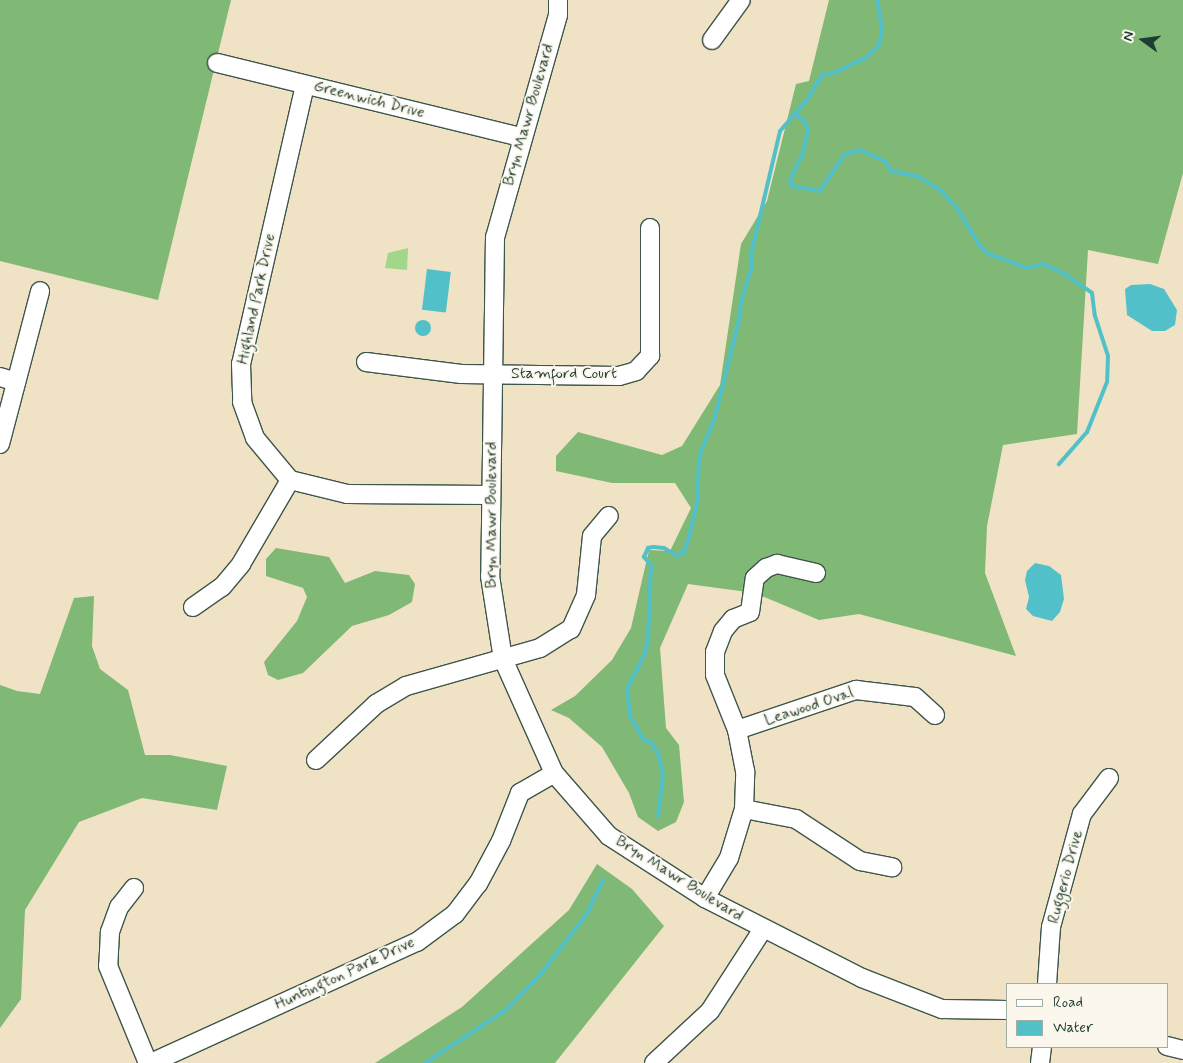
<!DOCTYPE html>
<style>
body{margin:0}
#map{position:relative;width:1183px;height:1063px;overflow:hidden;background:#f0e2c4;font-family:Mynerve,sans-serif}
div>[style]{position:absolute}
.green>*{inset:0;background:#a0d789}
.forest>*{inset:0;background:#80b875}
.water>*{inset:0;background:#52c0c8;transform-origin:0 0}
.round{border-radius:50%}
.stream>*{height:4px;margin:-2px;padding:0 2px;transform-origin:2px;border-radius:2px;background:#52c0c8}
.roads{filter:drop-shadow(1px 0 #3e564a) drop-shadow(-1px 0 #3e564a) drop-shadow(0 1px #3e564a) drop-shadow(0 -1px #3e564a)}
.minor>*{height:18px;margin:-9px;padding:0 9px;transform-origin:9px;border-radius:9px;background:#fff}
span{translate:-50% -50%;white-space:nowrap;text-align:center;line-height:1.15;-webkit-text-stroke:4px #fbf7ec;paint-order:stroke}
.street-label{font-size:16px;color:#1f3d34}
.legend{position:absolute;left:1006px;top:983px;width:162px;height:65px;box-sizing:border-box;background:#fbf7ec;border:1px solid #a3ada2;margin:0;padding:6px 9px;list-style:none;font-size:15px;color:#1f3d34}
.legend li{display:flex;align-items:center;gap:10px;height:25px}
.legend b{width:25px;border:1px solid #a3ada2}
.north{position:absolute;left:1118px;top:15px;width:50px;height:50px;-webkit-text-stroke:4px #fbf7ec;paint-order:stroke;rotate:284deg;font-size:14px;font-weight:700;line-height:20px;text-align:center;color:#1f3d34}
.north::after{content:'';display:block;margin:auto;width:18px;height:22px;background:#1f3d34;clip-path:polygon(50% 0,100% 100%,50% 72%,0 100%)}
</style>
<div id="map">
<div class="green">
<i style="clip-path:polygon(408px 248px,407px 270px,385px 268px,388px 253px)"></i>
</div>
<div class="forest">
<i style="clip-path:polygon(0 0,231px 0,158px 300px,0 261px)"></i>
<i style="clip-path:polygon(829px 0,1183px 0,1183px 173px,1158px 264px,1088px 250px,1077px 434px,1003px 445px,987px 526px,985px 573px,1016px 656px,859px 614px,819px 620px,755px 593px,688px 584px,660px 648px,666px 728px,679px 745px,684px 802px,676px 822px,658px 831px,638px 817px,629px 793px,602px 747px,569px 718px,551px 710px,575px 696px,612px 660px,631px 628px,649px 550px,670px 551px,691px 508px,675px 483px,612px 483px,556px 471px,556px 456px,578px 432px,662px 455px,682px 446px,720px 385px,741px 244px,767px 201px,796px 84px,809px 81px)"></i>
<i style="clip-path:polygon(276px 548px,329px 557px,345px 583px,375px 571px,409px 575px,415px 584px,412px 602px,389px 615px,352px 626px,303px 673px,278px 680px,268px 675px,264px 662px,297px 621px,307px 597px,303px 588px,266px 576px,266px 559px)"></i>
<i style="clip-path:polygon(94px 596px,92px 646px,100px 669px,128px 690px,145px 755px,170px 755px,227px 766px,217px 810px,142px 798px,79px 822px,25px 910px,21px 999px,0 1028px,0 685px,17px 691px,40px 694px,74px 598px)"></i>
<i style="clip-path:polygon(597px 864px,632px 889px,664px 926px,555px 1063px,375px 1063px,462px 1007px,569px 910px)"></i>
</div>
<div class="water">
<i style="left:427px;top:269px;width:24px;height:41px;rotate:7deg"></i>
<i style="clip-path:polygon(1150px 284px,1164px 289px,1177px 310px,1175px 325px,1165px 331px,1152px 331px,1127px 315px,1125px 289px,1131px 285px)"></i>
<i class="round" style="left:415px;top:320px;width:16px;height:16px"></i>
<i style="clip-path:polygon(1035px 563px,1049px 566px,1061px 575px,1064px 599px,1060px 612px,1052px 621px,1033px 616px,1026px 609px,1029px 597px,1025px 580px,1027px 571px)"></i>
</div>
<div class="stream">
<i style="left:794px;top:114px;width:10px;rotate:29deg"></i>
<i style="left:803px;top:119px;width:12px;rotate:66deg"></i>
<i style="left:808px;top:130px;width:26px;rotate:103deg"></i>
<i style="left:802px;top:155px;width:28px;rotate:116deg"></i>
<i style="left:790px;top:180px;width:6px;rotate:72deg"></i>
<i style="left:792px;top:186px;width:28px;rotate:10deg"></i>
<i style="left:820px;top:191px;width:43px;rotate:-56.3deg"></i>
<i style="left:844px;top:155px;width:17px;rotate:-17deg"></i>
<i style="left:860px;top:150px;width:27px;rotate:24deg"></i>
<i style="left:885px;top:161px;width:12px;rotate:59deg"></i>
<i style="left:891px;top:171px;width:26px;rotate:11deg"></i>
<i style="left:917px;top:176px;width:27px;rotate:31deg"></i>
<i style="left:940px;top:190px;width:25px;rotate:47deg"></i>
<i style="left:957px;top:208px;width:44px;rotate:58.8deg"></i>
<i style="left:980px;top:246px;width:12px;rotate:42deg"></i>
<i style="left:989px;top:254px;width:40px;rotate:20.2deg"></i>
<i style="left:1027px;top:268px;width:16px;rotate:-14deg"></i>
<i style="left:1043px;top:264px;width:24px;rotate:24deg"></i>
<i style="left:1065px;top:274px;width:33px;rotate:35deg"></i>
<i style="left:1092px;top:293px;width:23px;rotate:83deg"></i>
<i style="left:1095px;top:316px;width:42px;rotate:72deg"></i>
<i style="left:1108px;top:356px;width:26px;rotate:92deg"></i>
<i style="left:1107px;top:382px;width:54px;rotate:111.8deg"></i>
<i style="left:1087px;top:432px;width:43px;rotate:131.2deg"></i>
<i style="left:658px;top:816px;width:42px;rotate:-83.2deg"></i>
<i style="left:663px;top:774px;width:21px;rotate:-104deg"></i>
<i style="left:658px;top:754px;width:13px;rotate:-119deg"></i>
<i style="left:652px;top:743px;width:10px;rotate:-156deg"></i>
<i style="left:643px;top:739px;width:26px;rotate:-119deg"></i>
<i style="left:630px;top:716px;width:27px;rotate:-96deg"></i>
<i style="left:627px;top:689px;width:40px;rotate:-63.4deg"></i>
<i style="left:645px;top:653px;width:16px;rotate:-79deg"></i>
<i style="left:648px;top:637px;width:72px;rotate:-87.6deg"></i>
<i style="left:651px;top:565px;width:11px;rotate:-131deg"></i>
<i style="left:644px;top:557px;width:10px;rotate:-66deg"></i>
<i style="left:648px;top:548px;width:5px;rotate:-11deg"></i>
<i style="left:653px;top:547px;width:11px;rotate:5deg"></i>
<i style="left:664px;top:548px;width:13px;rotate:32deg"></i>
<i style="left:675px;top:555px;width:8px;rotate:-7deg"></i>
<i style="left:683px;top:554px;width:14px;rotate:-69deg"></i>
<i style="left:688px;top:541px;width:39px;rotate:-77deg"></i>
<i style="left:697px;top:503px;width:46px;rotate:-87.5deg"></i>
<i style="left:699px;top:457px;width:43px;rotate:-68.2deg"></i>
<i style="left:715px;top:417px;width:101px;rotate:-76.2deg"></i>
<i style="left:739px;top:319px;width:17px;rotate:-83deg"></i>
<i style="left:741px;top:302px;width:34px;rotate:-73deg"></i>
<i style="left:751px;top:270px;width:16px;rotate:-90deg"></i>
<i style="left:751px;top:254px;width:126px;rotate:-76.7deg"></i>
<i style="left:780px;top:131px;width:41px;rotate:-48.9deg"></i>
<i style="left:807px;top:100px;width:29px;rotate:-59deg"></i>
<i style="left:822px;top:75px;width:14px;rotate:-12deg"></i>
<i style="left:836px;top:72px;width:34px;rotate:-26deg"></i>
<i style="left:867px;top:57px;width:17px;rotate:-45deg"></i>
<i style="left:879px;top:45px;width:15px;rotate:-79deg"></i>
<i style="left:882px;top:30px;width:30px;rotate:-99deg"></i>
<i style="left:425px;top:1063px;width:97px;rotate:-33.2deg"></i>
<i style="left:506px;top:1010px;width:49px;rotate:-45.8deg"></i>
<i style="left:540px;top:975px;width:76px;rotate:-52.5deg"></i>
<i style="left:586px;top:915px;width:39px;rotate:-64deg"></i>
</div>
<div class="roads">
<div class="minor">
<i style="left:558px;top:0;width:15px;rotate:90deg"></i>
<i style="left:558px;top:15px;width:231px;rotate:105.8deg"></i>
<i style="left:495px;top:237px;width:339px;rotate:90.8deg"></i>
<i style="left:490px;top:576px;width:84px;rotate:81.1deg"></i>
<i style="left:503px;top:659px;width:125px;rotate:65.9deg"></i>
<i style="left:554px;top:773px;width:84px;rotate:48.9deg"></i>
<i style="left:609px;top:836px;width:114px;rotate:32.9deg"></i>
<i style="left:705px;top:898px;width:176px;rotate:27deg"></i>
<i style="left:862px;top:978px;width:86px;rotate:21.2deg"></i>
<i style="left:942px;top:1009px;width:65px;rotate:0.9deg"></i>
<i style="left:712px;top:40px;width:49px;rotate:-54.1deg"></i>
<i style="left:217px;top:63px;width:313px;rotate:13.7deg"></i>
<i style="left:305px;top:85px;width:286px;rotate:102.9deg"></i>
<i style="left:241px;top:364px;width:38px;rotate:88deg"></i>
<i style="left:242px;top:402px;width:38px;rotate:70deg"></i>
<i style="left:255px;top:438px;width:55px;rotate:50.2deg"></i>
<i style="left:290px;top:480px;width:59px;rotate:13.8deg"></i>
<i style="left:347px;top:494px;width:144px;rotate:0.4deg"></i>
<i style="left:366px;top:362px;width:96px;rotate:7.2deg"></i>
<i style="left:461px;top:374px;width:158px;rotate:0.7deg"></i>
<i style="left:619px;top:376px;width:18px;rotate:-16deg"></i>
<i style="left:636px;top:371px;width:21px;rotate:-47deg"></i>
<i style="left:650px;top:356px;width:128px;rotate:-90deg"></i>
<i style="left:0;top:377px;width:17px;rotate:17deg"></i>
<i style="left:0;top:444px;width:158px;rotate:-75.3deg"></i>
<i style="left:193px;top:607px;width:35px;rotate:-35deg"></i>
<i style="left:222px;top:587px;width:30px;rotate:-50deg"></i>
<i style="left:241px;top:564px;width:97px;rotate:-59.7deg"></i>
<i style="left:737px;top:730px;width:126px;rotate:-18.6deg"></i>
<i style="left:856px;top:690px;width:59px;rotate:6.8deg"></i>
<i style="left:915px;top:697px;width:27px;rotate:42deg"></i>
<i style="left:316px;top:760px;width:82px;rotate:-43deg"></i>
<i style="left:376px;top:704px;width:35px;rotate:-31deg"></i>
<i style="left:406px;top:686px;width:139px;rotate:-15.8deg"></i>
<i style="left:540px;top:648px;width:36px;rotate:-32deg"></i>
<i style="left:571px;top:629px;width:37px;rotate:-66deg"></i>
<i style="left:586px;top:595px;width:59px;rotate:-84.2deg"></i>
<i style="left:592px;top:536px;width:26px;rotate:-50deg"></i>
<i style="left:744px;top:809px;width:53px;rotate:10.9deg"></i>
<i style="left:796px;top:819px;width:77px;rotate:33.3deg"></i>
<i style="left:860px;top:861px;width:33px;rotate:11deg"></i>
<i style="left:134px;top:888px;width:24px;rotate:128deg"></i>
<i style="left:119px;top:907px;width:27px;rotate:110deg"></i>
<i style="left:110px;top:932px;width:34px;rotate:93deg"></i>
<i style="left:108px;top:966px;width:105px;rotate:67.6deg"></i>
<i style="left:705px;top:898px;width:47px;rotate:-59deg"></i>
<i style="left:729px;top:858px;width:51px;rotate:-73deg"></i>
<i style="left:744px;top:809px;width:38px;rotate:-88deg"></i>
<i style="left:745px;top:771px;width:42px;rotate:-101deg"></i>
<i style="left:737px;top:730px;width:59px;rotate:-111.8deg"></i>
<i style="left:715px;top:675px;width:23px;rotate:-90deg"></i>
<i style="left:715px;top:652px;width:22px;rotate:-69deg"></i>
<i style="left:723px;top:631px;width:16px;rotate:-50deg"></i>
<i style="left:733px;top:619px;width:18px;rotate:-22deg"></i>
<i style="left:750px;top:612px;width:34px;rotate:-82deg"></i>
<i style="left:755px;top:578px;width:15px;rotate:-42deg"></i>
<i style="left:766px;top:568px;width:12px;rotate:-20deg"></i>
<i style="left:777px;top:564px;width:40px;rotate:13deg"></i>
<i style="left:1047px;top:984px;width:57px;rotate:-86deg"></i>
<i style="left:1051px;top:927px;width:117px;rotate:-74.7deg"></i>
<i style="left:1082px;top:814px;width:45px;rotate:-53.1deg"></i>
<i style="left:1167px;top:1046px;width:16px;rotate:14deg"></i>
<i style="left:151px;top:1063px;width:292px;rotate:-24.5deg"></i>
<i style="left:417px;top:942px;width:47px;rotate:-36.4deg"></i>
<i style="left:455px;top:914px;width:38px;rotate:-53deg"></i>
<i style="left:478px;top:884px;width:49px;rotate:-61.9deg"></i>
<i style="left:501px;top:841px;width:52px;rotate:-68.4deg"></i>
<i style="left:520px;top:793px;width:39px;rotate:-30deg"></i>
<i style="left:654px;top:1063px;width:76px;rotate:-42.9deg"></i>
<i style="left:710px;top:1011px;width:98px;rotate:-57.1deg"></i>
<i style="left:1040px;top:1063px;width:16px;rotate:-83deg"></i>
</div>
</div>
<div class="street-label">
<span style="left:369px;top:100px;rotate:14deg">Greenwich Drive</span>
<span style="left:529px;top:115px;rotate:-74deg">Bryn Mawr Boulevard</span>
<span style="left:257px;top:299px;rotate:-78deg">Highland Park Drive</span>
<span style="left:564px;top:374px">Stamford Court</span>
<span style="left:492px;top:515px;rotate:-90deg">Bryn Mawr Boulevard</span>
<span style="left:809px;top:707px;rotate:-18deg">Leawood Oval</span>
<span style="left:1066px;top:877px;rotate:-75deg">Ruggerio Drive</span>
<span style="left:679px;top:879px;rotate:32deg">Bryn Mawr Boulevard</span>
<span style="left:345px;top:974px;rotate:-25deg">Huntington Park Drive</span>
</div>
<ul class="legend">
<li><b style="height:6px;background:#fff"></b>Road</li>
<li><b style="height:14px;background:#52c0c8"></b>Water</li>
</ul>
<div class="north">N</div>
</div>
